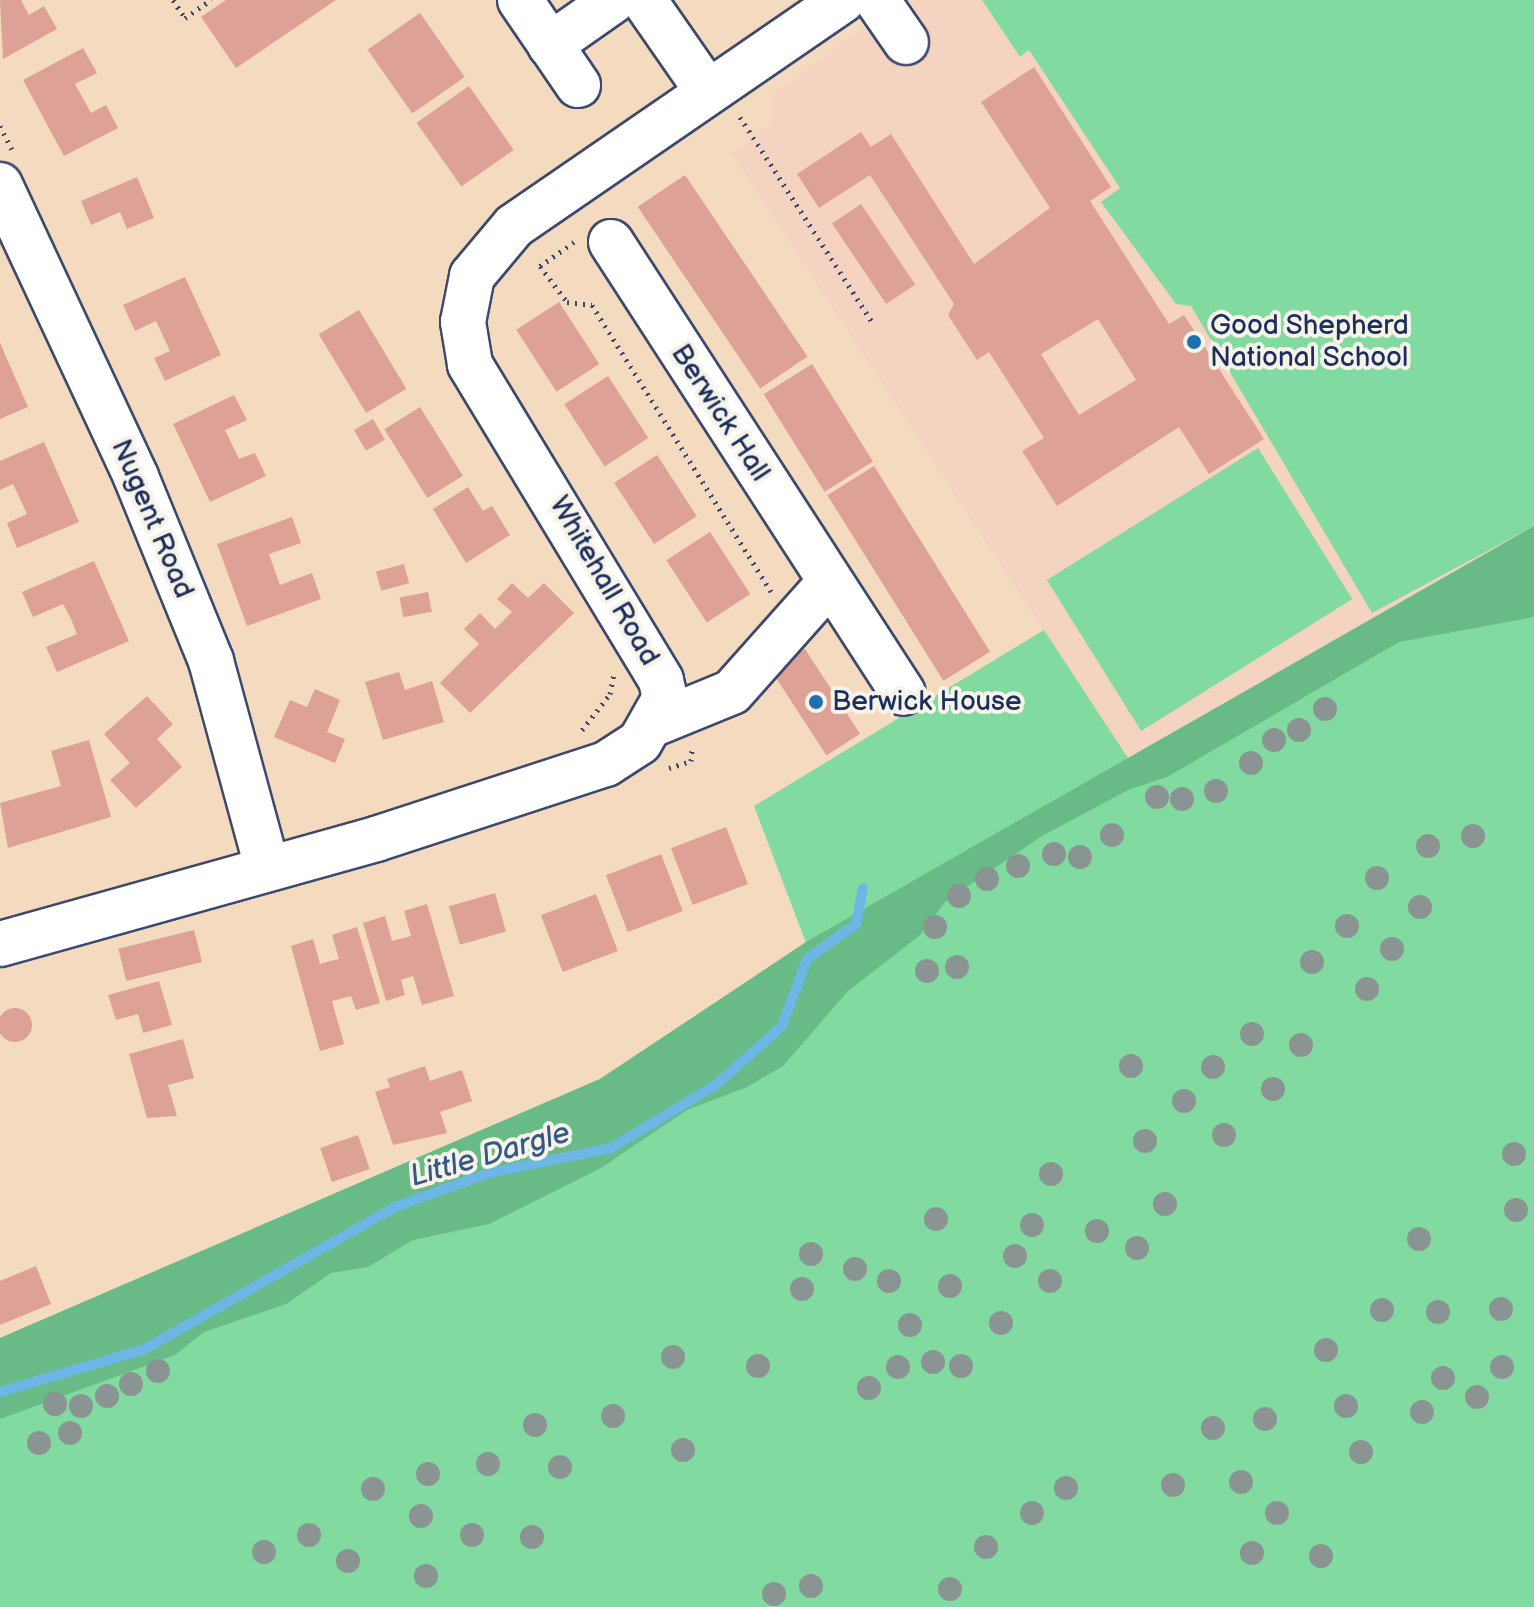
<!DOCTYPE html>
<style>
body{margin:0}
#map{position:relative;width:1534px;height:1607px;overflow:hidden;background:#f4dbbf;font-family:"Balsamiq Sans",sans-serif}
div>[style]{position:absolute}
.built>*{inset:0;background:#f4d3c1}
.green>*{inset:0;background:#81daa0;transform-origin:0 0}
.forest>*{inset:0;background:#68ba86}
.stream>*{height:10px;margin:-5px;padding:0 5px;transform-origin:5px;border-radius:5px;background:#6db7e6}
.building>*{inset:0;background:#dda196;transform-origin:0 0}
.round{border-radius:50%}
.path>*{height:5px;margin-top:-2.5px;transform-origin:0;background:repeating-linear-gradient(90deg,#3c496d 0 2px,transparent 0 8px)}
.roads{filter:drop-shadow(2px 0 #3c496d) drop-shadow(-2px 0 #3c496d) drop-shadow(0 2px #3c496d) drop-shadow(0 -2px #3c496d)}
.minor>*{height:44px;margin:-22px;padding:0 22px;transform-origin:22px;border-radius:22px;background:#fff}
.trees>*{width:24px;height:24px;margin:-12px;border-radius:50%;background:#8a9492}
.dots>*{width:22px;height:22px;translate:-50% -50%;box-sizing:border-box;border:4px solid #f7f3e8;border-radius:50%}
span{translate:-50% -50%;white-space:nowrap;text-align:center;line-height:1.15;-webkit-text-stroke:8px #f7f3e8;paint-order:stroke}
.poi-label{font-size:28px;color:#1b2f5e}
.left{translate:0 -50%;text-align:left}
.street-label{font-size:28px;color:#1b2f5e}
.water-label{font-size:30px;color:#345887;font-style:italic}
</style>
<div id="map">
<div class="built">
<i style="clip-path:polygon(902px 0,1534px 0,1534px 529px,1127px 758px,732px 154px,773px 123px,772px 95px)"></i>
</div>
<div class="green">
<i style="clip-path:polygon(982px 0,1534px 0,1534px 526px,1372px 613px,1191px 306px,1176px 304px,1101px 202px,1120px 188px,1029px 50px,1020px 57px)"></i>
<i style="left:1258px;top:448px;width:178px;height:249px;rotate:58deg"></i>
<i style="clip-path:polygon(1534px 529px,1534px 1607px,0 1607px,0 1338px,600px 1079px,806px 943px,754px 806px,1044px 630px,1128px 758px)"></i>
</div>
<div class="forest">
<i style="clip-path:polygon(1534px 526px,1534px 617px,1399px 642px,1167px 777px,1128px 790px,1042px 836px,946px 901px,919px 936px,848px 991px,783px 1066px,747px 1087px,687px 1110px,601px 1168px,489px 1224px,413px 1240px,368px 1267px,331px 1273px,286px 1304px,204px 1332px,175px 1355px,0 1419px,0 1338px,600px 1079px,806px 942px)"></i>
</div>
<div class="stream">
<i style="left:0;top:1392px;width:151px;rotate:-16.5deg"></i>
<i style="left:145px;top:1349px;width:288px;rotate:-29.6deg"></i>
<i style="left:395px;top:1207px;width:100px;rotate:-19.9deg"></i>
<i style="left:489px;top:1173px;width:125px;rotate:-11.6deg"></i>
<i style="left:611px;top:1148px;width:124px;rotate:-31.1deg"></i>
<i style="left:717px;top:1084px;width:87px;rotate:-41.7deg"></i>
<i style="left:782px;top:1026px;width:72px;rotate:-69.5deg"></i>
<i style="left:807px;top:959px;width:60px;rotate:-35.5deg"></i>
<i style="left:856px;top:924px;width:36px;rotate:-79deg"></i>
</div>
<div class="building">
<i style="clip-path:polygon(0 0,21px 0,29px 15px,44px 6px,57px 29px,3px 59px)"></i>
<i style="clip-path:polygon(226px 0,336px 0,236px 68px,201px 17px)"></i>
<i style="left:420px;top:13px;width:78px;height:64px;rotate:55deg"></i>
<i style="clip-path:polygon(83px 48px,97px 73px,75px 84px,91px 113px,106px 105px,118px 128px,64px 156px,23px 80px)"></i>
<i style="clip-path:polygon(evenodd,1034px 67px,1111px 187px,1090px 201px,1169px 324px,1184px 315px,1264px 439px,1209px 474px,1179px 427px,1057px 506px,1022px 451px,1044px 438px,989px 352px,977px 360px,948px 315px,954px 304px,870px 175px,819px 208px,797px 174px,861px 132px,871px 147px,891px 134px,974px 264px,1050px 208px,981px 102px,1034px 67px,1098px 319px,1136px 380px,1079px 415px,1041px 354px,1098px 319px)"></i>
<i style="left:469px;top:86px;width:78px;height:64px;rotate:55deg"></i>
<i style="left:685px;top:175px;width:219px;height:57px;rotate:56deg"></i>
<i style="clip-path:polygon(137px 177px,154px 218px,127px 229px,120px 212px,91px 225px,81px 201px)"></i>
<i style="left:861px;top:204px;width:97px;height:35px;rotate:56deg"></i>
<i style="clip-path:polygon(185px 277px,221px 355px,165px 381px,154px 358px,170px 351px,156px 321px,135px 331px,123px 305px)"></i>
<i style="left:559px;top:302px;width:74px;height:51px;rotate:57deg"></i>
<i style="left:359px;top:310px;width:92px;height:47px;rotate:59deg"></i>
<i style="clip-path:polygon(0 343px,28px 407px,0 419px)"></i>
<i style="left:812px;top:364px;width:115px;height:57px;rotate:58deg"></i>
<i style="left:608px;top:376px;width:74px;height:52px;rotate:57deg"></i>
<i style="clip-path:polygon(234px 395px,247px 420px,225px 430px,239px 459px,255px 453px,266px 476px,210px 502px,173px 424px)"></i>
<i style="left:420px;top:407px;width:81px;height:42px;rotate:58deg"></i>
<i style="left:373px;top:419px;width:24px;height:22px;rotate:60deg"></i>
<i style="clip-path:polygon(44px 442px,79px 522px,17px 548px,7px 523px,27px 514px,13px 484px,0 490px,0 461px)"></i>
<i style="left:657px;top:455px;width:73px;height:51px;rotate:57deg"></i>
<i style="left:874px;top:466px;width:219px;height:55px;rotate:58deg"></i>
<i style="clip-path:polygon(468px 487px,483px 511px,492px 506px,510px 535px,466px 563px,433px 509px)"></i>
<i style="clip-path:polygon(292px 517px,301px 543px,269px 554px,280px 585px,312px 573px,321px 599px,247px 626px,217px 544px)"></i>
<i style="left:710px;top:532px;width:74px;height:52px;rotate:57deg"></i>
<i style="clip-path:polygon(94px 561px,129px 641px,57px 672px,46px 647px,77px 634px,71px 619px,63px 604px,33px 617px,22px 592px)"></i>
<i style="left:404px;top:564px;width:20px;height:29px;rotate:75deg"></i>
<i style="clip-path:polygon(512px 583px,528px 598px,544px 583px,574px 613px,470px 713px,440px 683px,479px 644px,464px 629px,480px 613px,495px 629px,512px 612px,497px 599px)"></i>
<i style="left:428px;top:592px;width:20px;height:29px;rotate:79deg"></i>
<i style="left:805px;top:649px;width:101px;height:40px;rotate:57deg"></i>
<i style="clip-path:polygon(399px 672px,405px 690px,432px 681px,444px 722px,383px 740px,365px 682px)"></i>
<i style="clip-path:polygon(315px 689px,340px 700px,327px 732px,345px 739px,335px 763px,274px 737px,290px 700px,307px 707px)"></i>
<i style="clip-path:polygon(147px 696px,173px 724px,157px 739px,182px 767px,136px 808px,110px 780px,130px 763px,104px 734px)"></i>
<i style="clip-path:polygon(89px 740px,111px 817px,8px 848px,0 803px,61px 786px,51px 751px)"></i>
<i style="left:726px;top:827px;width:61px;height:59px;rotate:69deg"></i>
<i style="left:661px;top:854px;width:61px;height:59px;rotate:69deg"></i>
<i style="left:495px;top:893px;width:40px;height:48px;rotate:74deg"></i>
<i style="left:596px;top:894px;width:61px;height:59px;rotate:69deg"></i>
<i style="clip-path:polygon(427px 904px,454px 996px,422px 1005px,413px 976px,401px 980px,405px 995px,386px 1001px,363px 923px,385px 916px,392px 941px,411px 936px,404px 911px)"></i>
<i style="clip-path:polygon(357px 927px,380px 1003px,356px 1010px,351px 996px,332px 1001px,344px 1044px,320px 1051px,291px 946px,313px 939px,320px 964px,330px 961px,339px 959px,332px 935px)"></i>
<i style="left:194px;top:930px;width:33px;height:78px;rotate:76deg"></i>
<i style="clip-path:polygon(159px 981px,172px 1025px,143px 1033px,138px 1014px,116px 1020px,108px 995px)"></i>
<i class="round" style="left:-2px;top:1008px;width:34px;height:34px"></i>
<i style="clip-path:polygon(183px 1039px,194px 1078px,168px 1085px,177px 1116px,147px 1118px,129px 1054px)"></i>
<i style="clip-path:polygon(425px 1066px,430px 1081px,462px 1070px,472px 1101px,440px 1112px,447px 1133px,393px 1145px,375px 1092px,390px 1087px,387px 1079px)"></i>
<i style="left:358px;top:1135px;width:36px;height:40px;rotate:71deg"></i>
<i style="clip-path:polygon(36px 1266px,51px 1304px,0 1325px,0 1281px)"></i>
</div>
<div class="path">
<i style="left:173px;top:0;width:22px;rotate:56deg"></i>
<i style="left:185px;top:18px;width:32px;rotate:-35deg"></i>
<i style="left:740px;top:117px;width:244px;rotate:57.2deg"></i>
<i style="left:0;top:126px;width:27px;rotate:63deg"></i>
<i style="left:574px;top:242px;width:42px;rotate:144.8deg"></i>
<i style="left:540px;top:266px;width:45px;rotate:53.1deg"></i>
<i style="left:567px;top:302px;width:25px;rotate:7deg"></i>
<i style="left:592px;top:305px;width:338px;rotate:58deg"></i>
<i style="left:582px;top:730px;width:46px;rotate:-52.1deg"></i>
<i style="left:610px;top:694px;width:20px;rotate:-79deg"></i>
<i style="left:669px;top:768px;width:23px;rotate:-18deg"></i>
<i style="left:691px;top:761px;width:11px;rotate:-85deg"></i>
</div>
<div class="roads">
<div class="minor">
<i style="left:520px;top:0;width:103px;rotate:55.7deg"></i>
<i style="left:644px;top:0;width:112px;rotate:55.2deg"></i>
<i style="left:877px;top:0;width:51px;rotate:55.4deg"></i>
<i style="left:550px;top:45px;width:78px;rotate:-35.1deg"></i>
<i style="left:0;top:185px;width:322px;rotate:65deg"></i>
<i style="left:136px;top:477px;width:199px;rotate:67.8deg"></i>
<i style="left:211px;top:661px;width:213px;rotate:74.8deg"></i>
<i style="left:611px;top:242px;width:537px;rotate:57.08deg"></i>
<i style="left:654px;top:724px;width:84px;rotate:-22.3deg"></i>
<i style="left:732px;top:692px;width:146px;rotate:-48.3deg"></i>
<i style="left:0;top:944px;width:390px;rotate:-15.6deg"></i>
<i style="left:376px;top:839px;width:242px;rotate:-18.1deg"></i>
<i style="left:606px;top:764px;width:40px;rotate:-32.9deg"></i>
<i style="left:640px;top:742px;width:51px;rotate:-60.4deg"></i>
<i style="left:665px;top:698px;width:18px;rotate:-103deg"></i>
<i style="left:661px;top:680px;width:369px;rotate:-121.2deg"></i>
<i style="left:470px;top:364px;width:43px;rotate:-99.5deg"></i>
<i style="left:463px;top:322px;width:47px;rotate:-78.9deg"></i>
<i style="left:472px;top:276px;width:65px;rotate:-50deg"></i>
<i style="left:514px;top:226px;width:399px;rotate:-34.5deg"></i>
</div>
</div>
<div class="trees">
<i style="left:1325px;top:709px"></i>
<i style="left:1299px;top:730px"></i>
<i style="left:1274px;top:740px"></i>
<i style="left:1251px;top:763px"></i>
<i style="left:1216px;top:791px"></i>
<i style="left:1157px;top:797px"></i>
<i style="left:1182px;top:799px"></i>
<i style="left:1112px;top:835px"></i>
<i style="left:1473px;top:836px"></i>
<i style="left:1428px;top:846px"></i>
<i style="left:1054px;top:854px"></i>
<i style="left:1080px;top:857px"></i>
<i style="left:1018px;top:866px"></i>
<i style="left:1377px;top:878px"></i>
<i style="left:987px;top:879px"></i>
<i style="left:959px;top:896px"></i>
<i style="left:1420px;top:907px"></i>
<i style="left:1347px;top:926px"></i>
<i style="left:935px;top:927px"></i>
<i style="left:1392px;top:949px"></i>
<i style="left:1312px;top:962px"></i>
<i style="left:957px;top:967px"></i>
<i style="left:927px;top:971px"></i>
<i style="left:1367px;top:989px"></i>
<i style="left:1252px;top:1034px"></i>
<i style="left:1301px;top:1045px"></i>
<i style="left:1131px;top:1066px"></i>
<i style="left:1213px;top:1067px"></i>
<i style="left:1273px;top:1089px"></i>
<i style="left:1184px;top:1101px"></i>
<i style="left:1224px;top:1135px"></i>
<i style="left:1145px;top:1141px"></i>
<i style="left:1514px;top:1154px"></i>
<i style="left:1051px;top:1174px"></i>
<i style="left:1165px;top:1204px"></i>
<i style="left:1516px;top:1210px"></i>
<i style="left:936px;top:1219px"></i>
<i style="left:1032px;top:1225px"></i>
<i style="left:1097px;top:1231px"></i>
<i style="left:1419px;top:1239px"></i>
<i style="left:1137px;top:1248px"></i>
<i style="left:811px;top:1254px"></i>
<i style="left:1015px;top:1256px"></i>
<i style="left:855px;top:1269px"></i>
<i style="left:889px;top:1281px"></i>
<i style="left:1050px;top:1281px"></i>
<i style="left:950px;top:1286px"></i>
<i style="left:802px;top:1289px"></i>
<i style="left:1501px;top:1309px"></i>
<i style="left:1382px;top:1310px"></i>
<i style="left:1438px;top:1312px"></i>
<i style="left:1001px;top:1323px"></i>
<i style="left:910px;top:1325px"></i>
<i style="left:1326px;top:1350px"></i>
<i style="left:673px;top:1357px"></i>
<i style="left:933px;top:1362px"></i>
<i style="left:758px;top:1366px"></i>
<i style="left:961px;top:1366px"></i>
<i style="left:898px;top:1367px"></i>
<i style="left:1502px;top:1367px"></i>
<i style="left:158px;top:1371px"></i>
<i style="left:1443px;top:1378px"></i>
<i style="left:131px;top:1384px"></i>
<i style="left:869px;top:1388px"></i>
<i style="left:107px;top:1396px"></i>
<i style="left:1477px;top:1397px"></i>
<i style="left:55px;top:1404px"></i>
<i style="left:81px;top:1406px"></i>
<i style="left:1346px;top:1406px"></i>
<i style="left:1422px;top:1412px"></i>
<i style="left:613px;top:1416px"></i>
<i style="left:1265px;top:1419px"></i>
<i style="left:535px;top:1425px"></i>
<i style="left:1213px;top:1428px"></i>
<i style="left:70px;top:1433px"></i>
<i style="left:39px;top:1443px"></i>
<i style="left:683px;top:1450px"></i>
<i style="left:1361px;top:1452px"></i>
<i style="left:488px;top:1464px"></i>
<i style="left:560px;top:1467px"></i>
<i style="left:428px;top:1474px"></i>
<i style="left:1241px;top:1482px"></i>
<i style="left:1173px;top:1485px"></i>
<i style="left:1066px;top:1488px"></i>
<i style="left:373px;top:1489px"></i>
<i style="left:1032px;top:1513px"></i>
<i style="left:1277px;top:1513px"></i>
<i style="left:421px;top:1516px"></i>
<i style="left:309px;top:1535px"></i>
<i style="left:472px;top:1535px"></i>
<i style="left:532px;top:1537px"></i>
<i style="left:986px;top:1547px"></i>
<i style="left:264px;top:1552px"></i>
<i style="left:1252px;top:1553px"></i>
<i style="left:1321px;top:1556px"></i>
<i style="left:348px;top:1561px"></i>
<i style="left:426px;top:1576px"></i>
<i style="left:811px;top:1586px"></i>
<i style="left:950px;top:1589px"></i>
<i style="left:774px;top:1594px"></i>
</div>
<div class="dots">
<i style="left:1194px;top:342px;background:#1f6fb2"></i>
<i style="left:816px;top:702px;background:#1f6fb2"></i>
</div>
<div class="poi-label">
<span class="left" style="left:1210px;top:342px">Good Shepherd<br>National School</span>
<span class="left" style="left:832px;top:702px">Berwick House</span>
</div>
<div class="street-label">
<span style="left:720px;top:413px;rotate:57deg">Berwick Hall</span>
<span style="left:152px;top:519px;rotate:67deg">Nugent Road</span>
<span style="left:604px;top:581px;rotate:60deg">Whitehall Road</span>
</div>
<div class="water-label">
<span style="left:490px;top:1155px;rotate:-16deg">Little Dargle</span>
</div>
</div>
